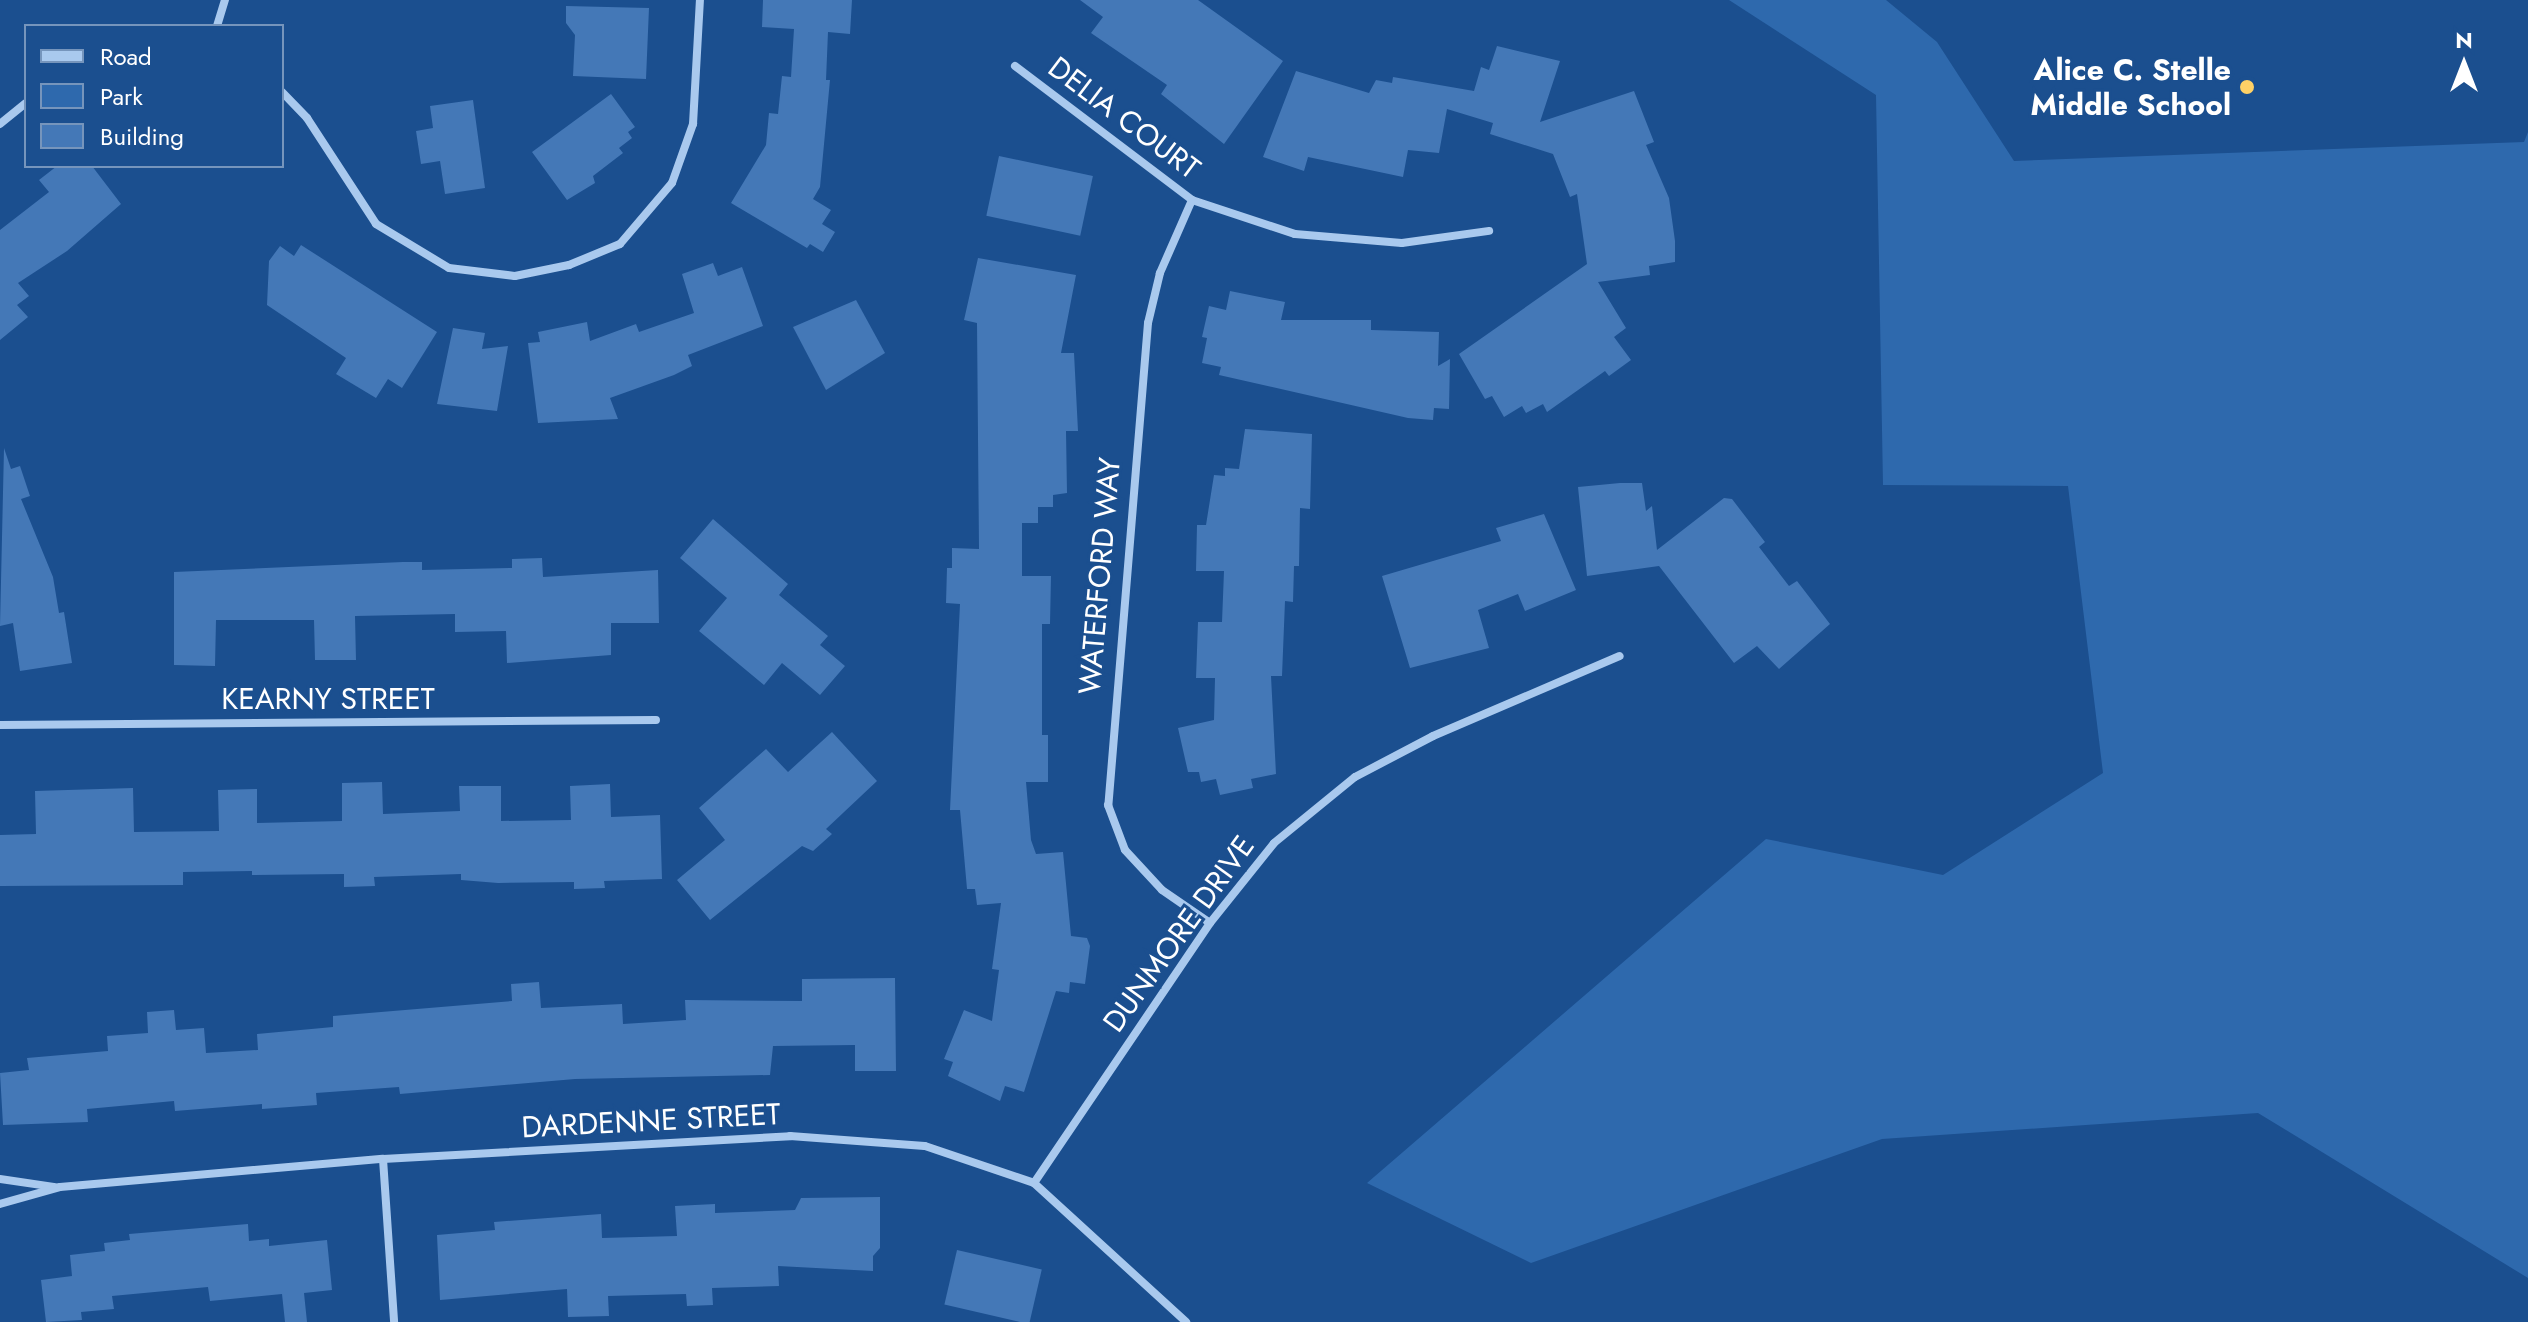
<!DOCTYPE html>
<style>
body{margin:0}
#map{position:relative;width:2528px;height:1322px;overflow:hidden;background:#1b4f8f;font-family:Jost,sans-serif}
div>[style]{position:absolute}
.green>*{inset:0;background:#2e69ad}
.building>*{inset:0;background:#4478b7;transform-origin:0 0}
.minor>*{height:8px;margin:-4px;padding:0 4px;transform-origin:4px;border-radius:4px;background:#a9c9ee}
.dots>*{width:22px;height:22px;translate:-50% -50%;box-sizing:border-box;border:4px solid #1b4f8f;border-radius:50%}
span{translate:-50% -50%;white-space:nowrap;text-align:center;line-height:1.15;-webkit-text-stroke:6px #1b4f8f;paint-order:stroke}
.poi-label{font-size:30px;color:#fff;font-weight:700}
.right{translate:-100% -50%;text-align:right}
.street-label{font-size:30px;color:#fff}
.legend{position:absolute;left:24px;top:24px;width:260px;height:144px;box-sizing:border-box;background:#1b4f8f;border:2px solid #7695bc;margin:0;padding:10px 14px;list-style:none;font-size:24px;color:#fff}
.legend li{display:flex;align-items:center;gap:16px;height:40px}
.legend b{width:40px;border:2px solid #7695bc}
.north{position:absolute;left:2424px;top:24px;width:80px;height:80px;-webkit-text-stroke:6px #1b4f8f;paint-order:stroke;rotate:0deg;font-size:22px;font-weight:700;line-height:32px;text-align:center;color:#fff}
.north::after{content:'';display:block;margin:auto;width:28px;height:36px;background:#fff;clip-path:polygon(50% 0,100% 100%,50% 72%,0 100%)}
</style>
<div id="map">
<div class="green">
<i style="clip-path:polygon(1729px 0,1886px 0,1937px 42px,2014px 161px,2524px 142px,2528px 132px,2528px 1278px,2258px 1113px,1882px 1139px,1531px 1263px,1367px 1183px,1766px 839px,1943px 875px,2103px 773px,2068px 486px,1883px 485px,1876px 95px)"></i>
</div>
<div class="building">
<i style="clip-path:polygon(763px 0,852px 0,850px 34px,828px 32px,826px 80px,830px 80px,820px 187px,813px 199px,831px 210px,822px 224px,835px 232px,823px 252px,810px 244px,807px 248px,731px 203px,766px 145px,769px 113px,778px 114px,782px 76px,791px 77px,794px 29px,762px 27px)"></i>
<i style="clip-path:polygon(1080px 0,1198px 0,1283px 61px,1224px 144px,1161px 94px,1167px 85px,1091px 33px,1103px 17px)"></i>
<i style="clip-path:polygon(566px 6px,649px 8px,646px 79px,573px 76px,575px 35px,566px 23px)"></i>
<i style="clip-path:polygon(1497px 46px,1560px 61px,1540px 122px,1634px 91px,1654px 142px,1646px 145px,1669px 198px,1675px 241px,1675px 262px,1649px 266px,1650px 275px,1598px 282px,1626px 328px,1614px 337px,1631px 360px,1609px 376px,1605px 371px,1547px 412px,1543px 404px,1526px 413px,1522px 406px,1504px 417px,1492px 396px,1485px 399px,1459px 354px,1587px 264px,1577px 194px,1570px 197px,1553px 154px,1490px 134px,1493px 123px,1447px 109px,1439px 153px,1408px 150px,1403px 177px,1308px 157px,1304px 171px,1263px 157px,1296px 71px,1369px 93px,1376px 80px,1392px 83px,1393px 77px,1474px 91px,1481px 67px,1489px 70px)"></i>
<i style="clip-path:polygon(611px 94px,635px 127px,628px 132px,632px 138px,619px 148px,623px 153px,593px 176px,595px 183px,567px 200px,532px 152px)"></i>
<i style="clip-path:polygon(473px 100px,485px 188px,445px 194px,440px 161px,421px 164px,416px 131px,433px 128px,430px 106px)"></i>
<i style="left:999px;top:156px;width:96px;height:61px;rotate:12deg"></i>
<i style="clip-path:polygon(57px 166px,92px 166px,121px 204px,67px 251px,18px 283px,29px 296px,17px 305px,28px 317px,0 340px,0 230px,49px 192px,39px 180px)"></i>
<i style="clip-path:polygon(301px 245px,437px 332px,402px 388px,388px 379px,376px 398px,336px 374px,346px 358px,267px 305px,269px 261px,280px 246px,294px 256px)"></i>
<i style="clip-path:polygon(978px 258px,1076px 275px,1061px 353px,1074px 353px,1078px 431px,1066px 431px,1067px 493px,1053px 495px,1053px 507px,1038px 507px,1038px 523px,1022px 523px,1022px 576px,1051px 576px,1050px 624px,1042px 624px,1042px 735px,1048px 735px,1048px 782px,1026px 782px,1031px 840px,1036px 854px,1063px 852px,1071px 936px,1087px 938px,1090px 946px,1085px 984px,1070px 982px,1069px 993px,1056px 991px,1024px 1092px,1005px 1086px,1000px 1101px,948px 1076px,953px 1062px,944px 1059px,964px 1010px,992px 1021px,999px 970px,992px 969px,1001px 903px,977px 905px,975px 889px,967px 889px,960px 810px,950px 810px,960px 604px,946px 603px,947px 568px,952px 568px,952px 548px,979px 549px,977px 323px,964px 320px)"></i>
<i style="clip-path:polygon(713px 263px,718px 276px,742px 267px,763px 326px,688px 355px,692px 366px,674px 375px,610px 398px,618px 419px,538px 423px,528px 343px,540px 342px,538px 332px,587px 322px,590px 341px,636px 324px,639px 332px,694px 313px,682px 274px)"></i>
<i style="clip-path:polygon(1230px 291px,1285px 302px,1281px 320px,1371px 320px,1371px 330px,1439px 332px,1438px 366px,1450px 359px,1449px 409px,1434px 408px,1433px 420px,1408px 418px,1219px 375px,1221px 367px,1202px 363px,1207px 338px,1202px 337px,1209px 306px,1226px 310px)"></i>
<i style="clip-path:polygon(856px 300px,885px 353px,826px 390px,793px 327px)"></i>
<i style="clip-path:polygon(453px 328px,485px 333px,482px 349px,508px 346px,497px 411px,437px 404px)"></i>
<i style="clip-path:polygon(1245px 429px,1312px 434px,1310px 509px,1300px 508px,1299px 566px,1294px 566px,1293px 602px,1285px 601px,1282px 676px,1271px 676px,1276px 774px,1251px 779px,1253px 788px,1220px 795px,1216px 779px,1201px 782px,1199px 772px,1188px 772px,1178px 728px,1214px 720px,1215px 678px,1196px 678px,1198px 622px,1222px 622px,1224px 571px,1196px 571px,1197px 525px,1206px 525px,1214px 475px,1225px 476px,1225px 468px,1239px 469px)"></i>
<i style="clip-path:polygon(4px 448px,11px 469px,20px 466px,30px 496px,21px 499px,53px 577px,59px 613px,64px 612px,72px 663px,20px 671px,13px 623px,0 626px)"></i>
<i style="clip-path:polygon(1620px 483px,1642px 483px,1646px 511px,1652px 506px,1657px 550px,1724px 498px,1732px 499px,1765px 542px,1759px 547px,1789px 586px,1797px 581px,1830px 624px,1779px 669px,1757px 646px,1734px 663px,1659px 566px,1587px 576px,1578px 487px)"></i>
<i style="clip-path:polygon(1544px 514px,1576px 590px,1525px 611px,1518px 594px,1478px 610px,1489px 648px,1410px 668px,1382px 576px,1501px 541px,1496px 528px)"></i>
<i style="clip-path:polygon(713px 519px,788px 584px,779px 595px,828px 636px,820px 645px,845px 666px,820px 695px,782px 663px,764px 685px,699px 631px,727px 598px,680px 558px)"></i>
<i style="clip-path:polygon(542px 558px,543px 577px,658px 570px,659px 623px,611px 623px,611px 655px,507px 663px,506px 631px,455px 632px,455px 614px,355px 616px,356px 660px,315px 660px,314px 620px,216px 620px,215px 666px,174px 665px,174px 572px,403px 562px,422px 562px,422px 570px,512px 568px,512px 559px)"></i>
<i style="clip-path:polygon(832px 732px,877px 781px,826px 829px,832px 834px,813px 851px,802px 846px,710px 920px,677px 880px,725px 840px,699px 808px,766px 749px,788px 772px)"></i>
<i style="clip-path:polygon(382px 782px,383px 814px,460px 811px,459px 786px,501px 786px,501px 821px,571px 820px,570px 786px,610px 784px,611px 817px,660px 815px,662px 879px,604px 881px,605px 888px,574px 889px,574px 882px,498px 883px,461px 880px,461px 874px,374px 877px,375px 886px,344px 887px,344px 874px,252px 875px,252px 871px,183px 872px,183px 885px,0 886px,0 835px,36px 834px,35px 791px,133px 788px,134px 832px,219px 831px,218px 790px,257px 789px,257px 823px,342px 821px,342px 783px)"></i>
<i style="clip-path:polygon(895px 978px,896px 1071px,855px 1071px,855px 1045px,773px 1046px,770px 1075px,575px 1079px,400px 1094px,399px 1087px,316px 1093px,317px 1105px,262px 1109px,262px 1104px,175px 1111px,174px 1101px,87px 1109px,88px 1122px,3px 1125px,0 1073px,29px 1070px,27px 1058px,108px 1051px,107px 1036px,148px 1033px,147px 1012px,174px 1010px,176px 1030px,204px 1028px,206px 1053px,258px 1050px,257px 1034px,333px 1027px,333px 1016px,512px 1001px,511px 984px,539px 982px,541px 1008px,622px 1004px,623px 1024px,686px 1020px,685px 1000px,802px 1001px,802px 979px)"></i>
<i style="clip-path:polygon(880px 1197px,880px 1248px,873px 1256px,873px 1271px,778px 1266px,779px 1286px,712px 1288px,713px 1305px,687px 1306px,686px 1294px,608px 1296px,609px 1316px,568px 1317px,567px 1289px,440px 1300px,437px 1235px,495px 1230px,494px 1222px,601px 1214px,602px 1238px,677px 1236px,675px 1206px,715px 1204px,715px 1213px,795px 1210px,801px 1198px)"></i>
<i style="clip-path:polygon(248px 1224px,249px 1241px,269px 1239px,269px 1246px,327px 1240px,332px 1290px,304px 1293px,307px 1322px,285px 1322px,282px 1294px,210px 1301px,208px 1287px,112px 1296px,114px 1309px,81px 1312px,82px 1320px,46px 1322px,41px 1280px,72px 1276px,70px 1255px,105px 1251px,104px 1243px,130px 1240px,129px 1234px)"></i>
<i style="left:957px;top:1250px;width:87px;height:56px;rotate:13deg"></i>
</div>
<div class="minor">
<i style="left:217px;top:26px;width:27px;rotate:-73deg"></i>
<i style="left:1015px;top:66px;width:222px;rotate:37.1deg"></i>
<i style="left:1192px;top:200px;width:108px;rotate:18.3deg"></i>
<i style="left:1295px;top:234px;width:107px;rotate:4.8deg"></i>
<i style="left:1402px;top:243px;width:88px;rotate:-7.9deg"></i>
<i style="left:282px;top:92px;width:36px;rotate:46deg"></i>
<i style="left:307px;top:118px;width:126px;rotate:56.9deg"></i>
<i style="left:376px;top:224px;width:85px;rotate:31.1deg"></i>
<i style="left:449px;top:268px;width:66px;rotate:6.9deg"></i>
<i style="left:515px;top:276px;width:55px;rotate:-11.5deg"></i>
<i style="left:569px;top:265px;width:55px;rotate:-22.4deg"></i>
<i style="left:620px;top:244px;width:80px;rotate:-49.6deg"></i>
<i style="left:672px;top:183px;width:63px;rotate:-70.4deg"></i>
<i style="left:693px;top:124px;width:124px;rotate:-86.8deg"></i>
<i style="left:0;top:124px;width:33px;rotate:-39deg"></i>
<i style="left:1192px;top:200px;width:80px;rotate:113.7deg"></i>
<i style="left:1160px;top:273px;width:51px;rotate:103.5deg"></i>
<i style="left:1148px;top:323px;width:484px;rotate:94.7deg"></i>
<i style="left:1108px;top:805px;width:48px;rotate:69.3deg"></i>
<i style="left:1125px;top:850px;width:54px;rotate:47.2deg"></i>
<i style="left:1162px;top:890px;width:58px;rotate:34.5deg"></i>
<i style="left:0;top:725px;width:656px;rotate:-0.44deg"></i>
<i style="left:383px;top:1159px;width:163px;rotate:86.1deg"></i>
<i style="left:0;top:1179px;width:56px;rotate:8.3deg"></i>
<i style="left:1034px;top:1183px;width:314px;rotate:-55.9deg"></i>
<i style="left:1210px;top:923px;width:102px;rotate:-51.3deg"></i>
<i style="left:1274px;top:843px;width:104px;rotate:-39.2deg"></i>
<i style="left:1355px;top:777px;width:88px;rotate:-27.7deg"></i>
<i style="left:1433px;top:736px;width:203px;rotate:-23.2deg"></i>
<i style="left:0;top:1204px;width:62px;rotate:-15.8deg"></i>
<i style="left:60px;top:1187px;width:324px;rotate:-5deg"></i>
<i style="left:383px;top:1159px;width:408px;rotate:-3.2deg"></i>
<i style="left:790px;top:1136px;width:135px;rotate:4.2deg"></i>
<i style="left:925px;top:1146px;width:115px;rotate:18.7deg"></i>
<i style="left:1034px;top:1183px;width:206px;rotate:42.4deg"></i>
</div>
<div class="dots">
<i style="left:2247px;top:87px;background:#ffd166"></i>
</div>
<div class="poi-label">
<span class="right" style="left:2231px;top:87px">Alice C. Stelle<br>Middle School</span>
</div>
<div class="street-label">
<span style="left:1124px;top:118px;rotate:37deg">DELIA COURT</span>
<span style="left:1100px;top:576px;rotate:-85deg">WATERFORD WAY</span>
<span style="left:328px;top:699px">KEARNY STREET</span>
<span style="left:1179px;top:934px;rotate:-54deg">DUNMORE DRIVE</span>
<span style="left:651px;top:1121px;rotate:-3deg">DARDENNE STREET</span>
</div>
<ul class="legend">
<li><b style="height:10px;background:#a9c9ee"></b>Road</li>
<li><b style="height:22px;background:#2e69ad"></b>Park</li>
<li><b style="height:22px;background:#4478b7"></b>Building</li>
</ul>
<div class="north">N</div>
</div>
